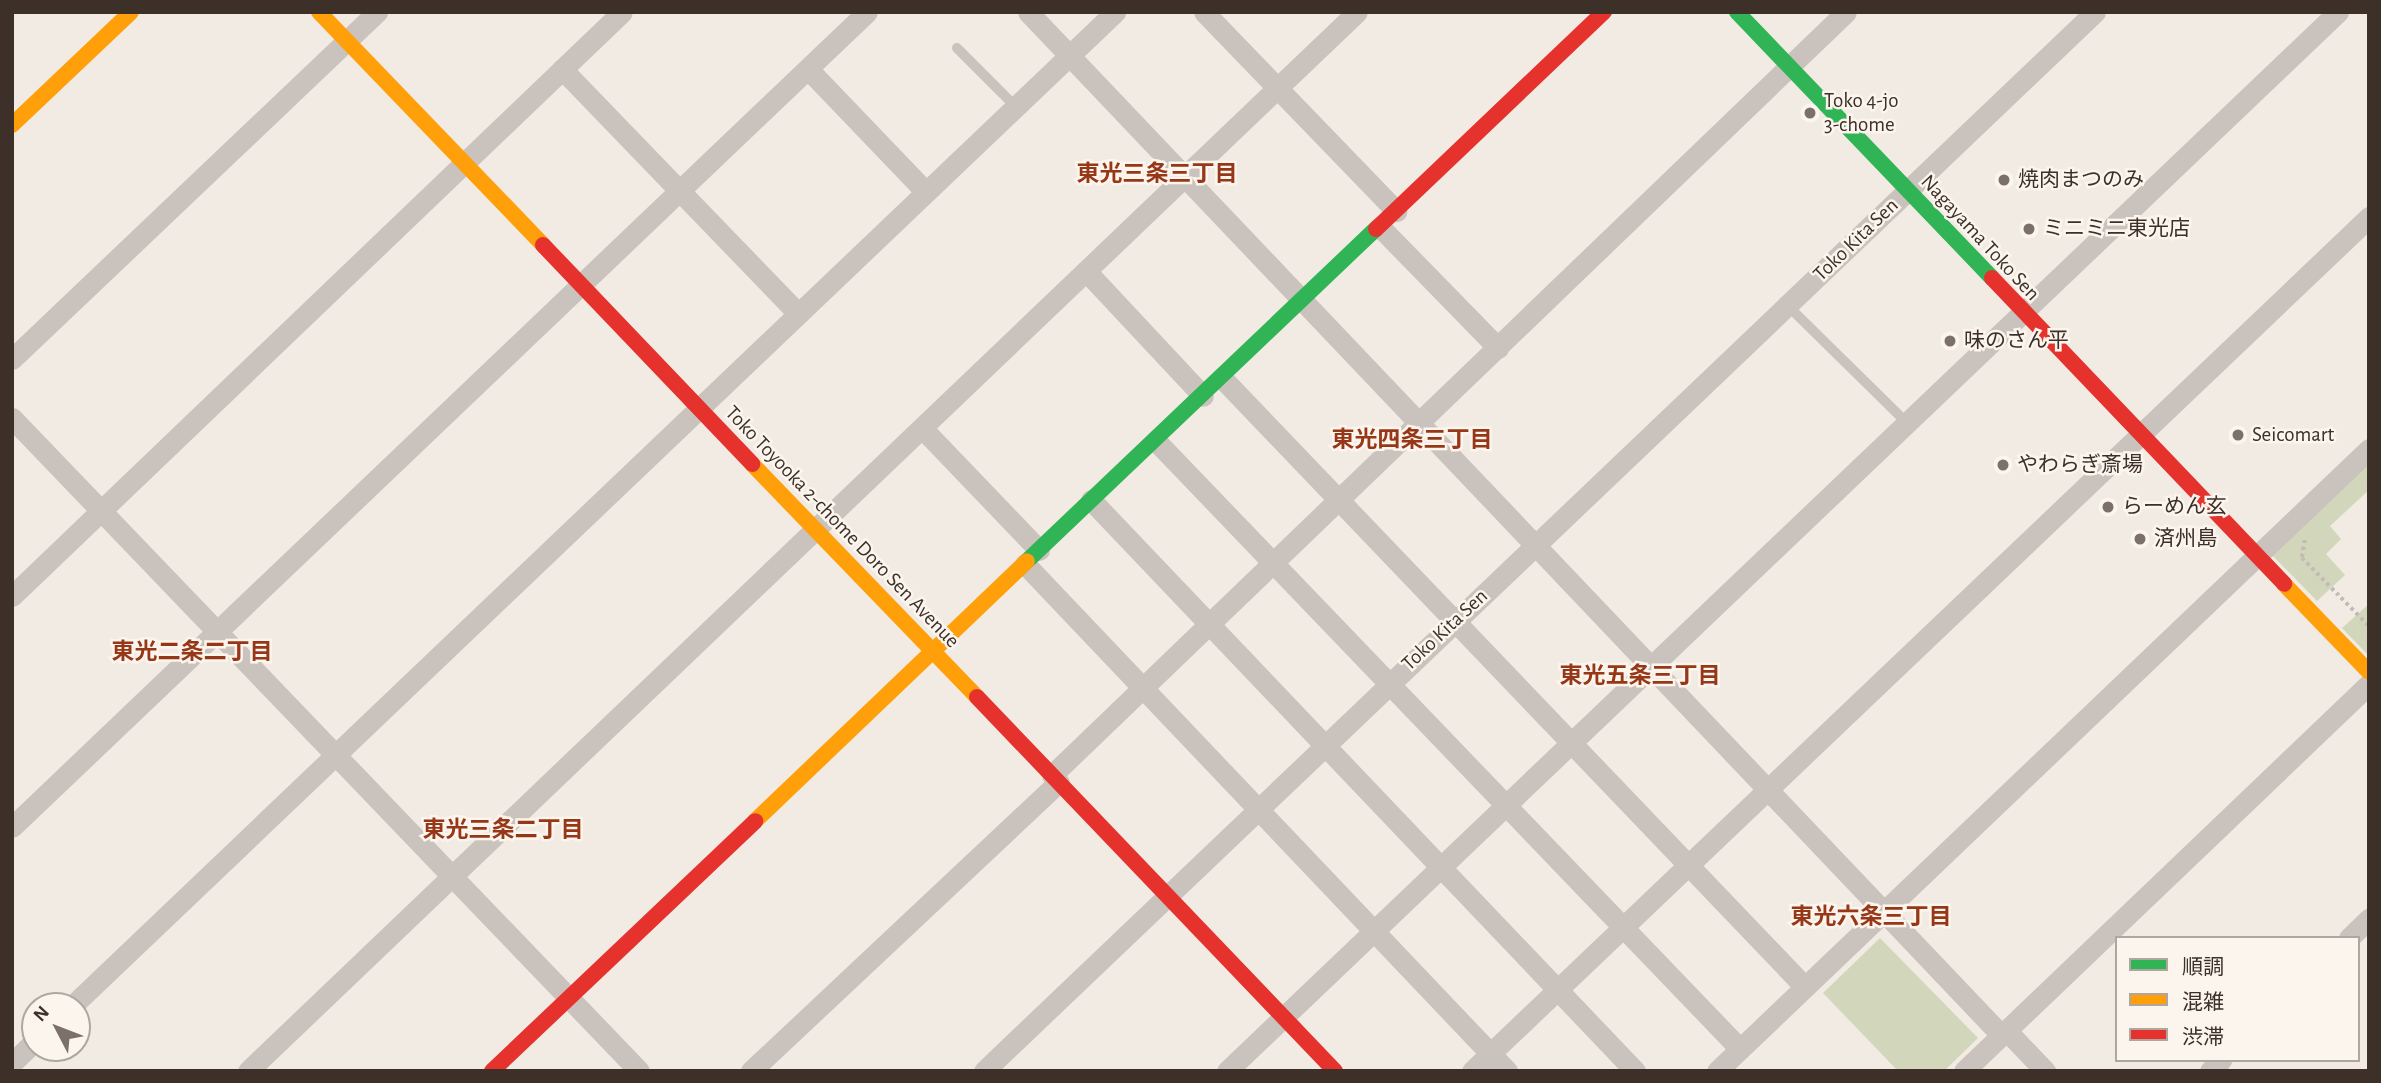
<!DOCTYPE html>
<meta charset="utf-8">
<style>
body{margin:0}
#map{position:relative;width:2381px;height:1083px;overflow:hidden;background:#f1ebe4;font-family:"Alegreya Sans","Noto Sans JP",sans-serif}
div>[style]{position:absolute}
.green>*{inset:0;background:#d2d7bc}
.path>*{height:3.5px;margin-top:-1.75px;transform-origin:0;background:repeating-linear-gradient(90deg,#c3bbb5 0 3.5px,transparent 0 7px)}
.lane>*{height:10px;margin:-5px;padding:0 5px;transform-origin:5px;border-radius:5px;background:#cac3bd}
.street>*{height:21px;margin:-10.5px;padding:0 10.5px;transform-origin:10.5px;border-radius:10.5px;background:#cac3bd}
.fast>*{height:16px;margin:-8px;padding:0 8px;transform-origin:8px;border-radius:8px;background:#30b455}
.slow>*{height:16px;margin:-8px;padding:0 8px;transform-origin:8px;border-radius:8px;background:#ff9f0a}
.jam>*{height:16px;margin:-8px;padding:0 8px;transform-origin:8px;border-radius:8px;background:#e5322d}
.dots>*{width:19px;height:19px;translate:-50% -50%;box-sizing:border-box;border:4px solid #fcf5ed;border-radius:50%}
span{translate:-50% -50%;white-space:nowrap;text-align:center;line-height:1.15;-webkit-text-stroke:5px #fcf5ed;paint-order:stroke}
.poi-label{font-size:21px;color:#3c3029}
.left{translate:0 -50%;text-align:left}
.street-label{font-size:21px;color:#3c3029}
.neighbourhood-label{font-size:23px;color:#963718;font-weight:700}
.frame{position:absolute;inset:0;border:14px solid #3c3029;pointer-events:none}
.legend{position:absolute;left:2115px;top:936px;width:245px;height:126px;box-sizing:border-box;background:#fcf5ed;border:2px solid #afa69f;margin:0;padding:9px 12px;list-style:none;font-size:21px;color:#3c3029}
.legend li{display:flex;align-items:center;gap:14px;height:35px}
.legend b{width:35px;border:2px solid #afa69f}
.north{position:absolute;left:21px;top:992px;width:70px;height:70px;box-sizing:border-box;background:#fcf5ed;border:2px solid #afa69f;border-radius:50%;rotate:312deg;font-size:19px;font-weight:700;line-height:28px;text-align:center;color:#3c3029}
.north::after{content:'';display:block;margin:auto;width:24px;height:32px;background:#7b716a;clip-path:polygon(50% 0,100% 100%,50% 72%,0 100%)}
</style>
<div id="map">
<div class="green">
<i style="clip-path:polygon(2369px 461px,2369px 490px,2330px 526px,2341px 539px,2326px 554px,2345px 575px,2317px 601px,2269px 552px)"></i>
<i style="clip-path:polygon(2369px 604px,2369px 656px,2342px 628px)"></i>
<i style="clip-path:polygon(1880px 938px,1978px 1038px,1944px 1071px,1898px 1071px,1823px 993px)"></i>
</div>
<div class="path">
<i style="left:2305px;top:540px;width:18px;rotate:99deg"></i>
<i style="left:2302px;top:558px;width:95px;rotate:45.4deg"></i>
</div>
<div class="lane">
<i style="left:957px;top:48px;width:83px;rotate:45deg"></i>
<i style="left:1787px;top:305px;width:168px;rotate:44.5deg"></i>
</div>
<div class="street">
<i style="left:1028px;top:12px;width:1412px;rotate:46.43deg"></i>
<i style="left:1204px;top:12px;width:277px;rotate:46deg"></i>
<i style="left:562px;top:69px;width:339px;rotate:46deg"></i>
<i style="left:808px;top:69px;width:170px;rotate:46.2deg"></i>
<i style="left:1380px;top:227px;width:169px;rotate:45.7deg"></i>
<i style="left:1086px;top:271px;width:171px;rotate:46.9deg"></i>
<i style="left:12px;top:359px;width:504px;rotate:-43.55deg"></i>
<i style="left:1222px;top:378px;width:843px;rotate:46.25deg"></i>
<i style="left:12px;top:418px;width:905px;rotate:46.16deg"></i>
<i style="left:922px;top:428px;width:169px;rotate:46.2deg"></i>
<i style="left:1156px;top:441px;width:843px;rotate:46.15deg"></i>
<i style="left:1091px;top:500px;width:789px;rotate:46.39deg"></i>
<i style="left:1025px;top:564px;width:700px;rotate:46.45deg"></i>
<i style="left:12px;top:596px;width:844px;rotate:-43.75deg"></i>
<i style="left:1052px;top:775px;width:1101px;rotate:-43.86deg"></i>
<i style="left:12px;top:827px;width:1181px;rotate:-43.63deg"></i>
<i style="left:2349px;top:938px;width:28px;rotate:-44deg"></i>
<i style="left:72px;top:1006px;width:1441px;rotate:-43.62deg"></i>
<i style="left:2006px;top:1030px;width:57px;rotate:46.4deg"></i>
<i style="left:12px;top:1063px;width:32px;rotate:-44deg"></i>
<i style="left:248px;top:1071px;width:1533px;rotate:-43.68deg"></i>
<i style="left:751px;top:1071px;width:422px;rotate:-43.2deg"></i>
<i style="left:984px;top:1071px;width:1535px;rotate:-43.63deg"></i>
<i style="left:1227px;top:1071px;width:1535px;rotate:-43.63deg"></i>
<i style="left:1472px;top:1071px;width:1239px;rotate:-43.59deg"></i>
<i style="left:1717px;top:1071px;width:901px;rotate:-43.65deg"></i>
<i style="left:1964px;top:1071px;width:560px;rotate:-43.7deg"></i>
<i style="left:2210px;top:1071px;width:16px;rotate:-45deg"></i>
</div>
<div class="fast">
<i style="left:1737px;top:12px;width:368px;rotate:46.2deg"></i>
<i style="left:1027px;top:561px;width:482px;rotate:-43.6deg"></i>
</div>
<div class="slow">
<i style="left:319px;top:12px;width:323px;rotate:46.1deg"></i>
<i style="left:12px;top:125px;width:164px;rotate:-43.5deg"></i>
<i style="left:752px;top:464px;width:324px;rotate:46deg"></i>
<i style="left:2284px;top:584px;width:122px;rotate:46deg"></i>
<i style="left:755px;top:821px;width:376px;rotate:-43.7deg"></i>
</div>
<div class="jam">
<i style="left:1376px;top:229px;width:315px;rotate:-43.6deg"></i>
<i style="left:543px;top:245px;width:303px;rotate:46.3deg"></i>
<i style="left:1992px;top:278px;width:423px;rotate:46.3deg"></i>
<i style="left:977px;top:697px;width:518px;rotate:46.25deg"></i>
<i style="left:492px;top:1071px;width:363px;rotate:-43.5deg"></i>
</div>
<div class="dots">
<i style="left:1810px;top:113px;background:#7b716a"></i>
<i style="left:2004px;top:180px;background:#7b716a"></i>
<i style="left:2029px;top:229px;background:#7b716a"></i>
<i style="left:1950px;top:341px;background:#7b716a"></i>
<i style="left:2238px;top:435px;background:#7b716a"></i>
<i style="left:2003px;top:465px;background:#7b716a"></i>
<i style="left:2108px;top:507px;background:#7b716a"></i>
<i style="left:2140px;top:539px;background:#7b716a"></i>
</div>
<div class="poi-label">
<span class="left" style="left:1824px;top:113px">Toko 4-jo<br>3-chome</span>
<span class="left" style="left:2018px;top:180px">焼肉まつのみ</span>
<span class="left" style="left:2043px;top:229px">ミニミニ東光店</span>
<span class="left" style="left:1964px;top:341px">味のさん平</span>
<span class="left" style="left:2252px;top:435px">Seicomart</span>
<span class="left" style="left:2017px;top:465px">やわらぎ斎場</span>
<span class="left" style="left:2122px;top:507px">らーめん玄</span>
<span class="left" style="left:2154px;top:539px">済州島</span>
</div>
<div class="street-label">
<span style="left:1980px;top:238px;rotate:47deg">Nagayama Toko Sen</span>
<span style="left:1856px;top:240px;rotate:-44deg">Toko Kita Sen</span>
<span style="left:842px;top:527px;rotate:46deg">Toko Toyooka 2-chome Doro Sen Avenue</span>
<span style="left:1445px;top:630px;rotate:-43deg">Toko Kita Sen</span>
</div>
<div class="neighbourhood-label">
<span style="left:1157px;top:175px">東光三条三丁目</span>
<span style="left:1412px;top:441px">東光四条三丁目</span>
<span style="left:192px;top:653px">東光二条二丁目</span>
<span style="left:1640px;top:677px">東光五条三丁目</span>
<span style="left:503px;top:831px">東光三条二丁目</span>
<span style="left:1871px;top:918px">東光六条三丁目</span>
</div>
<div class="frame"></div>
<ul class="legend">
<li><b style="height:9px;background:#30b455"></b>順調</li>
<li><b style="height:9px;background:#ff9f0a"></b>混雑</li>
<li><b style="height:9px;background:#e5322d"></b>渋滞</li>
</ul>
<div class="north">N</div>
</div>
